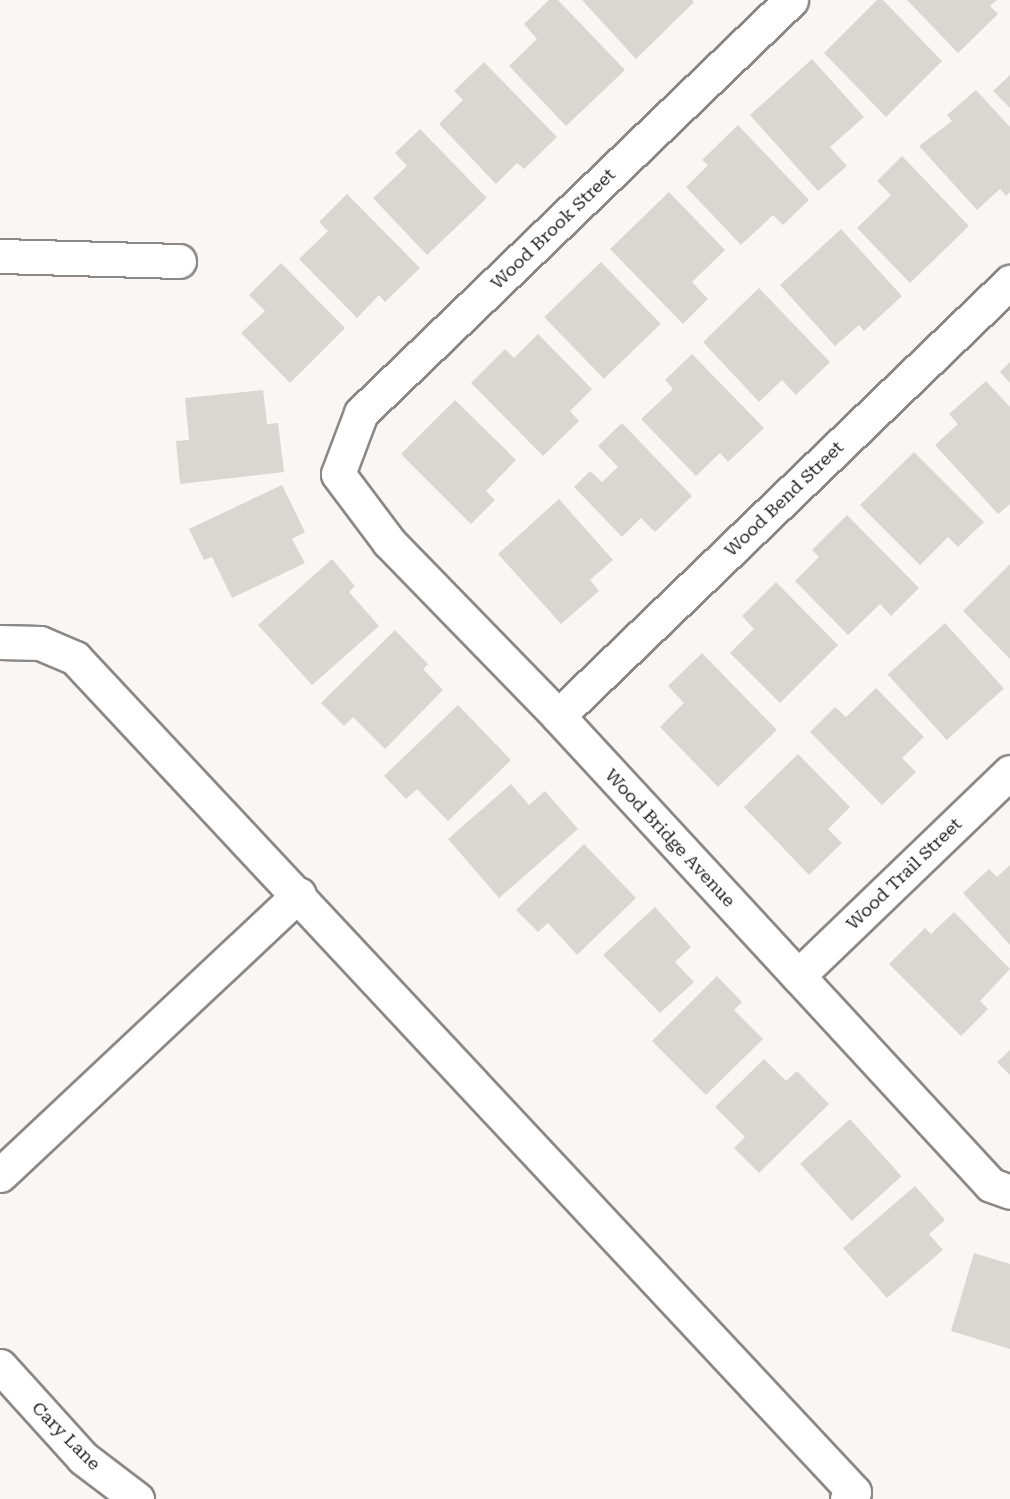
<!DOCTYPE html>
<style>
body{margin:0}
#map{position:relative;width:1010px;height:1499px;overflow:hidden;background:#faf6f3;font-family:"Roboto Serif",serif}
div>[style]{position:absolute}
.building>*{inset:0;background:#dad7d3;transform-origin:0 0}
.roads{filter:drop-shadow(2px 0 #8b8885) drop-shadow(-2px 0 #8b8885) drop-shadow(0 2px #8b8885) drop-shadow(0 -2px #8b8885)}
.street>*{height:33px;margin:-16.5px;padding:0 16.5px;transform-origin:16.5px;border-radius:16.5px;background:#fff}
span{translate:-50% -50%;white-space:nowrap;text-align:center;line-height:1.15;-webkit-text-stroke:4.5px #fff;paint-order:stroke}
.street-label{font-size:18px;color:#201f1e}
</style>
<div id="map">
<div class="building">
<i style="clip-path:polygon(549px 0,558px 0,625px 70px,566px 126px,509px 66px,537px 39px,524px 24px)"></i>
<i style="clip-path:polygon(582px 0,692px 0,694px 2px,636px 59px)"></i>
<i style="clip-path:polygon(877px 0,883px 0,942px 61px,886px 117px,824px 53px)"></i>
<i style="clip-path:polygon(907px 0,997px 0,990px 6px,998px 14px,958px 53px)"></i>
<i style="clip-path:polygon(812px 59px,864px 117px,830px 147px,847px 166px,818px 191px,750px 115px)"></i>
<i style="clip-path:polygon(484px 62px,557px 137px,524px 169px,517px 163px,496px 184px,439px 124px,463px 100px,454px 91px)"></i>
<i style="clip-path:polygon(1010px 75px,1010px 108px,993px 91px)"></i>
<i style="clip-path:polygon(976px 90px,1010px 127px,1010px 192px,1006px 196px,1000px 189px,977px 210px,919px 146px,952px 121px,947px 115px)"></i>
<i style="clip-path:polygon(738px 125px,809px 200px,783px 225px,773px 215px,741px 245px,686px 187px,708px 165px,702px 160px)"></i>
<i style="clip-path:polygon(420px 129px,487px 198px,427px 255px,373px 198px,407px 166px,395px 153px)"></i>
<i style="clip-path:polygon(902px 156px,969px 226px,910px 283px,857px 228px,891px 195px,877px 181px)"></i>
<i style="clip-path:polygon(669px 192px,725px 250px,692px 282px,708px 299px,683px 324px,610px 249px)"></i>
<i style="clip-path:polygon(347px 194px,420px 268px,385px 302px,379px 295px,357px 318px,299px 259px,328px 231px,319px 222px)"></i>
<i style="clip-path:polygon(841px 229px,902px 296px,864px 331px,859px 325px,835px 346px,780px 285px)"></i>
<i style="left:601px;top:262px;width:86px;height:79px;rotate:46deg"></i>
<i style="clip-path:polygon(281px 263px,345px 328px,290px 383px,241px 333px,265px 311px,249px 295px)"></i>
<i style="clip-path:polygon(759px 288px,830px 362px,796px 395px,782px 380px,759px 402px,703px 342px)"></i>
<i style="clip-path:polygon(538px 334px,592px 389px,570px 411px,579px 421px,543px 456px,471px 383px,505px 349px,514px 358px)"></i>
<i style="clip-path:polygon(692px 354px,764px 428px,728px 462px,720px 453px,696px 476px,641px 419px,673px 389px,665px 380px)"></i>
<i style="clip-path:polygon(1010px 362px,1010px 383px,1000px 372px)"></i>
<i style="clip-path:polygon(986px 381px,1010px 407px,1010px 504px,998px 514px,935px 445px,958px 424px,949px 414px)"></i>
<i style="clip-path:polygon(263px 390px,267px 424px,278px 423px,284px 472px,180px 484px,176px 441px,189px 440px,185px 398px)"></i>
<i style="clip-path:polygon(455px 400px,516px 460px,486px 491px,495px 500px,471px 524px,401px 454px)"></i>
<i style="clip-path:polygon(622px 423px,692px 496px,655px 532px,641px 518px,622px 537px,574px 487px,590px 471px,602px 482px,618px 467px,598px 446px)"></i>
<i style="clip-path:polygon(914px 452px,984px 522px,958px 547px,948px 537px,920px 565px,860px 505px)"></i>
<i style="clip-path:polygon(282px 485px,305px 532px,292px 539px,305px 563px,232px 598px,212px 557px,204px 560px,189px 529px)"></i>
<i style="clip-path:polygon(559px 499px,613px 560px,590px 580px,599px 591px,561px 624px,498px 554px)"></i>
<i style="clip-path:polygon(847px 515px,919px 588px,891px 616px,880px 604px,848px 635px,795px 581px,819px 557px,812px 550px)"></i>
<i style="clip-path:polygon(332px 559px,355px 586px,349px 592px,379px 626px,312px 685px,258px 625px)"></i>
<i style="clip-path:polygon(1010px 564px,1010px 659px,963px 611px)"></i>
<i style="clip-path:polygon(776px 582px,838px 645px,780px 703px,730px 653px,754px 629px,742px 616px)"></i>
<i style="left:945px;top:623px;width:88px;height:77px;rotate:48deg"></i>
<i style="clip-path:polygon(395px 630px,428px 664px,423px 669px,443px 690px,385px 749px,353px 717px,344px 726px,321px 703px)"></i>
<i style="clip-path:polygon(702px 653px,777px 730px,718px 787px,660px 727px,684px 703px,668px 686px)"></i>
<i style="clip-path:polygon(876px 688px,924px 737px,902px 758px,916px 772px,882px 805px,810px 732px,835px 707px,846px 717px)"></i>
<i style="clip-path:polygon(458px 705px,511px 760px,448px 821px,417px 789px,406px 799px,384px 776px)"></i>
<i style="clip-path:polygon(798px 754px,850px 807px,828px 829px,842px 843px,809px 875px,744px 807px)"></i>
<i style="clip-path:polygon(511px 784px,529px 805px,545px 791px,578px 829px,499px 898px,448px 839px)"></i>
<i style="clip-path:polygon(584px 844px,636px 898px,577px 955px,548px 923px,538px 932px,516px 910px)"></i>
<i style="clip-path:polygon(1010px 865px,1010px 945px,963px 893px,989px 869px,997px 877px)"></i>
<i style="clip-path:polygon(655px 907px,691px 947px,675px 962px,694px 982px,660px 1013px,603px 955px)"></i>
<i style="clip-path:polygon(954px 912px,1010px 969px,980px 1001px,988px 1009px,961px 1036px,889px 964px,925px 928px,931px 934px)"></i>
<i style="clip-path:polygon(717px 976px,742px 1002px,734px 1010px,763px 1039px,706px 1095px,652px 1041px)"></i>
<i style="clip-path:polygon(1010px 1050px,1010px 1075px,997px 1062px)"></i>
<i style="clip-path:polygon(764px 1059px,786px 1081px,797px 1071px,829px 1104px,759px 1173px,734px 1148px,745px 1137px,715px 1107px)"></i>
<i style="left:850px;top:1119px;width:77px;height:67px;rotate:48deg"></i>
<i style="clip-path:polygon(915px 1186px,945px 1220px,929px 1234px,943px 1250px,887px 1298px,843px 1248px)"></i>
<i style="clip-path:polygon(974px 1253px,1010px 1264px,1010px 1349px,951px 1331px)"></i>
</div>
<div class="roads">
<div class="street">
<i style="left:791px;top:0;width:596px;rotate:136.16deg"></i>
<i style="left:361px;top:413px;width:65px;rotate:110.7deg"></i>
<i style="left:338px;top:474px;width:85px;rotate:53.1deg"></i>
<i style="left:389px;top:542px;width:243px;rotate:45.8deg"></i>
<i style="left:558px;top:716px;width:638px;rotate:47.29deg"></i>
<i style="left:991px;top:1185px;width:20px;rotate:20deg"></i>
<i style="left:0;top:256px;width:179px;rotate:1.6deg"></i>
<i style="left:0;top:642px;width:40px;rotate:1.4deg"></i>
<i style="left:40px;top:643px;width:38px;rotate:23deg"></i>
<i style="left:75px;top:658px;width:1141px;rotate:46.95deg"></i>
<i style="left:854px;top:1492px;width:10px;rotate:135deg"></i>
<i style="left:558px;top:716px;width:627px;rotate:-43.84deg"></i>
<i style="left:798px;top:976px;width:294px;rotate:-43.9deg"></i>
<i style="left:0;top:1175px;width:410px;rotate:-43.2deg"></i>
<i style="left:0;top:1366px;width:124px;rotate:47.9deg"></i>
<i style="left:83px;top:1458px;width:68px;rotate:37.2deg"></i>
</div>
</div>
<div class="street-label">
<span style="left:553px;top:229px;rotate:-44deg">Wood Brook Street</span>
<span style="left:784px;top:499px;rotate:-44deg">Wood Bend Street</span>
<span style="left:670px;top:838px;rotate:47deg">Wood Bridge Avenue</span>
<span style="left:904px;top:874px;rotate:-44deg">Wood Trail Street</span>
<span style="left:66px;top:1436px;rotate:45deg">Cary Lane</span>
</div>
</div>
